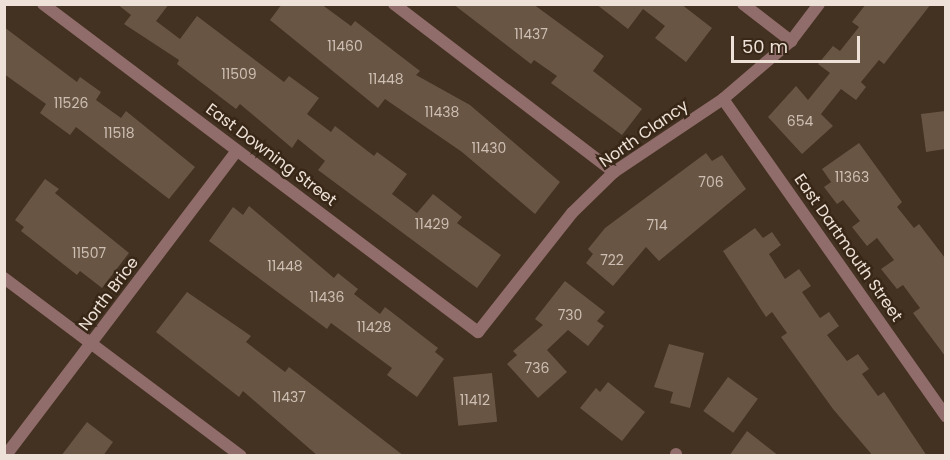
<!DOCTYPE html>
<style>
body{margin:0}
#map{position:relative;width:950px;height:460px;overflow:hidden;background:#433121;font-family:Poppins,sans-serif}
div>[style]{position:absolute}
.building>*{inset:0;background:#695544;transform-origin:0 0}
.minor>*{height:12px;margin:-6px;padding:0 6px;transform-origin:6px;border-radius:6px;background:#906c6a}
span{translate:-50% -50%;white-space:nowrap;text-align:center;line-height:1.15;-webkit-text-stroke:5px #382717;paint-order:stroke}
.number-label{font-size:14px;color:#cdbfb3}
.number-label span{-webkit-text-stroke-width:0}
.street-label{font-size:16px;color:#eee2d8}
.frame{position:absolute;inset:0;border:6px solid #eee2d8;pointer-events:none}
.scale{position:absolute;left:731px;top:36px;width:129px;height:27px;box-sizing:border-box;border:3px solid #eee2d8;border-top:0;padding-left:8px;font-size:18px;line-height:21px;white-space:nowrap;color:#eee2d8;-webkit-text-stroke:4px #382717;paint-order:stroke}
</style>
<div id="map">
<div class="building">
<i style="clip-path:polygon(117px 4px,169px 4px,156px 21px,180px 39px,197px 16px,284px 82px,289px 76px,319px 98px,307px 114px,331px 132px,335px 126px,374px 156px,377px 152px,407px 174px,392px 194px,417px 213px,433px 194px,462px 217px,457px 223px,501px 255px,477px 288px,318px 170px,325px 161px,298px 139px,292px 148px,240px 104px,236px 109px,177px 64px,179px 60px,124px 24px,131px 15px)"></i>
<i style="clip-path:polygon(282px 4px,321px 4px,351px 26px,355px 21px,420px 71px,416px 75px,470px 105px,560px 182px,535px 214px,462px 152px,385px 99px,378px 108px,270px 20px)"></i>
<i style="clip-path:polygon(453px 4px,533px 4px,604px 56px,593px 71px,642px 109px,622px 135px,551px 83px,557px 76px,534px 60px,531px 64px)"></i>
<i style="clip-path:polygon(596px 4px,681px 4px,712px 28px,686px 62px,655px 38px,665px 26px,643px 9px,628px 29px)"></i>
<i style="clip-path:polygon(866px 4px,931px 4px,884px 64px,879px 60px,861px 82px,866px 87px,856px 100px,841px 89px,821px 114px,833px 126px,802px 154px,768px 117px,796px 86px,808px 100px,830px 73px,818px 64px,833px 46px,840px 51px,859px 27px,852px 22px)"></i>
<i style="clip-path:polygon(4px 27px,77px 82px,80px 77px,101px 92px,96px 100px,121px 118px,126px 111px,195px 167px,169px 199px,76px 127px,70px 135px,40px 113px,46px 104px,4px 74px)"></i>
<i style="clip-path:polygon(945px 111px,945px 149px,926px 152px,921px 114px)"></i>
<i style="clip-path:polygon(859px 143px,902px 202px,897px 207px,914px 228px,919px 224px,945px 258px,945px 356px,913px 313px,920px 308px,903px 285px,897px 289px,881px 269px,894px 260px,877px 238px,867px 246px,852px 227px,860px 221px,843px 200px,837px 204px,824px 187px,831px 182px,822px 169px)"></i>
<i style="clip-path:polygon(706px 153px,712px 161px,722px 155px,746px 189px,659px 261px,646px 247px,613px 286px,586px 263px,593px 254px,588px 249px,605px 228px)"></i>
<i style="clip-path:polygon(45px 179px,59px 189px,55px 193px,129px 253px,102px 288px,80px 271px,77px 275px,21px 231px,24px 227px,15px 220px)"></i>
<i style="clip-path:polygon(249px 206px,334px 278px,338px 273px,358px 289px,354px 294px,380px 314px,385px 307px,438px 348px,435px 352px,444px 359px,417px 397px,387px 375px,392px 368px,331px 323px,327px 329px,209px 241px,233px 207px,243px 215px)"></i>
<i style="clip-path:polygon(755px 228px,763px 238px,772px 232px,781px 245px,769px 254px,785px 279px,799px 269px,811px 286px,802px 292px,820px 318px,829px 312px,839px 326px,827px 335px,847px 361px,858px 354px,869px 369px,862px 374px,878px 396px,884px 392px,927px 456px,873px 456px,833px 409px,781px 337px,787px 333px,772px 312px,766px 317px,723px 251px)"></i>
<i style="clip-path:polygon(565px 281px,605px 312px,597px 321px,604px 326px,588px 346px,568px 330px,547px 350px,567px 372px,538px 398px,507px 364px,517px 355px,513px 351px,543px 325px,535px 319px)"></i>
<i style="clip-path:polygon(187px 292px,251px 336px,246px 342px,285px 372px,289px 367px,404px 456px,318px 456px,243px 391px,239px 397px,156px 332px)"></i>
<i style="clip-path:polygon(669px 344px,704px 353px,690px 408px,670px 403px,673px 392px,654px 387px)"></i>
<i style="left:492px;top:373px;width:49px;height:39px;rotate:84deg"></i>
<i style="left:728px;top:377px;width:37px;height:42px;rotate:36deg"></i>
<i style="clip-path:polygon(608px 382px,645px 412px,622px 441px,580px 408px,596px 388px,600px 392px)"></i>
<i style="clip-path:polygon(87px 422px,113px 442px,103px 456px,61px 456px)"></i>
<i style="clip-path:polygon(747px 431px,779px 456px,729px 456px)"></i>
</div>
<div class="minor">
<i style="left:43px;top:4px;width:545px;rotate:37.02deg"></i>
<i style="left:478px;top:332px;width:152px;rotate:-51.7deg"></i>
<i style="left:572px;top:213px;width:59px;rotate:-44.3deg"></i>
<i style="left:614px;top:172px;width:131px;rotate:-33.8deg"></i>
<i style="left:723px;top:99px;width:89px;rotate:-40.5deg"></i>
<i style="left:791px;top:41px;width:46px;rotate:-52.9deg"></i>
<i style="left:394px;top:4px;width:277px;rotate:37.4deg"></i>
<i style="left:743px;top:4px;width:61px;rotate:37.6deg"></i>
<i style="left:723px;top:99px;width:388px;rotate:54.9deg"></i>
<i style="left:4px;top:278px;width:296px;rotate:36.9deg"></i>
<i style="left:676px;top:454px;width:2px;rotate:90deg"></i>
<i style="left:6px;top:455px;width:382px;rotate:-52.8deg"></i>
</div>
<div class="number-label">
<span style="left:531px;top:34px">11437</span>
<span style="left:345px;top:46px">11460</span>
<span style="left:239px;top:74px">11509</span>
<span style="left:386px;top:79px">11448</span>
<span style="left:71px;top:103px">11526</span>
<span style="left:442px;top:112px">11438</span>
<span style="left:800px;top:121px">654</span>
<span style="left:119px;top:133px">11518</span>
<span style="left:489px;top:148px">11430</span>
<span style="left:852px;top:177px">11363</span>
<span style="left:711px;top:182px">706</span>
<span style="left:432px;top:224px">11429</span>
<span style="left:657px;top:225px">714</span>
<span style="left:89px;top:253px">11507</span>
<span style="left:612px;top:260px">722</span>
<span style="left:285px;top:266px">11448</span>
<span style="left:327px;top:297px">11436</span>
<span style="left:570px;top:315px">730</span>
<span style="left:374px;top:327px">11428</span>
<span style="left:537px;top:368px">736</span>
<span style="left:289px;top:397px">11437</span>
<span style="left:475px;top:400px">11412</span>
</div>
<div class="street-label">
<span style="left:644px;top:134px;rotate:-35deg">North Clancy</span>
<span style="left:271px;top:155px;rotate:37deg">East Downing Street</span>
<span style="left:848px;top:248px;rotate:55deg">East Dartmouth Street</span>
<span style="left:109px;top:294px;rotate:-53deg">North Brice</span>
</div>
<div class="frame"></div>
<div class="scale">50 m</div>
</div>
